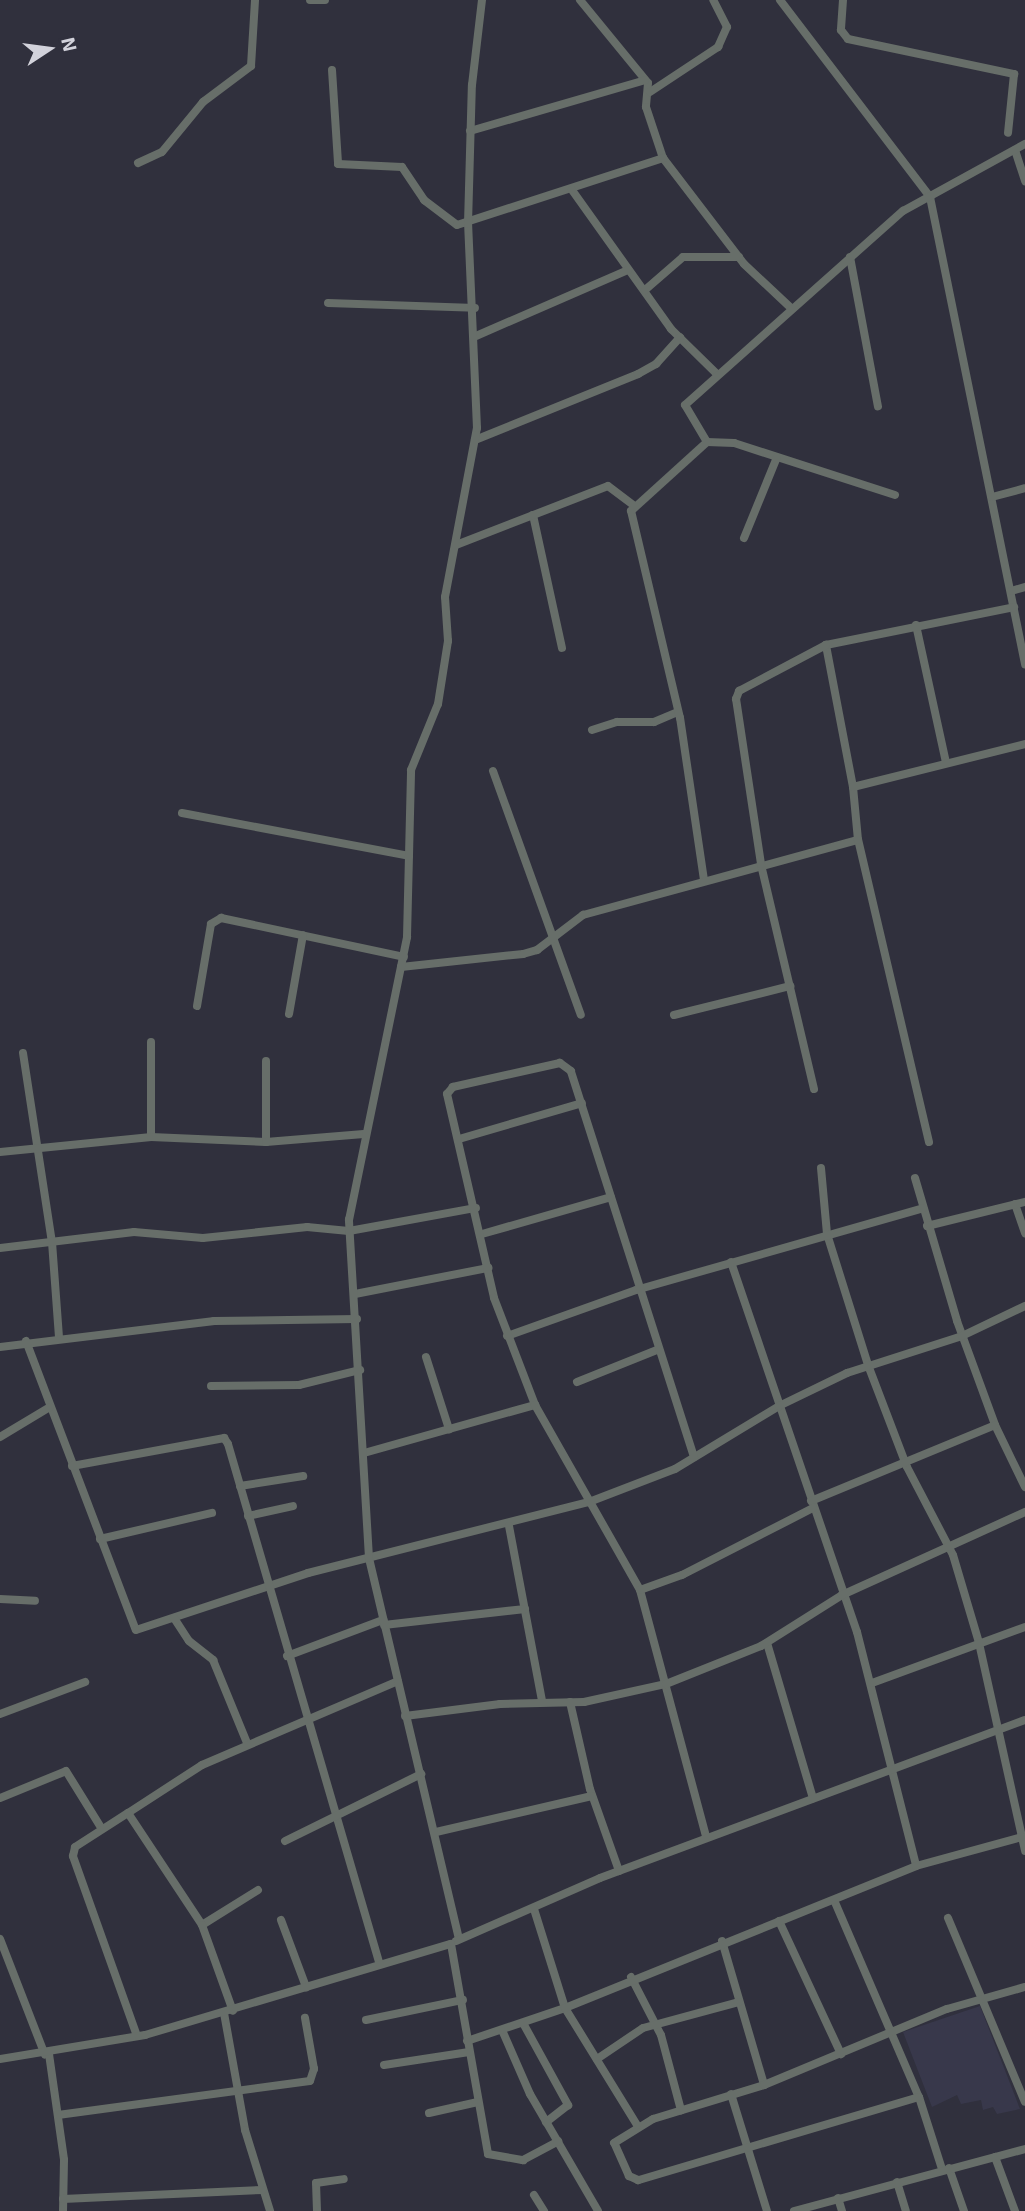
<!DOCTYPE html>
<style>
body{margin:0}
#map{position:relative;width:1025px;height:2211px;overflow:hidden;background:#30303d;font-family:"Exo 2",sans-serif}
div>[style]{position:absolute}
.built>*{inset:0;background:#38384b}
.street>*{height:8px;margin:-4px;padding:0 4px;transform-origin:4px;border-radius:4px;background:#676e69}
span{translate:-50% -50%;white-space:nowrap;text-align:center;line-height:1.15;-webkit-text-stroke:5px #30303d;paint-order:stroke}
.north{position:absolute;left:14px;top:14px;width:70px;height:70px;-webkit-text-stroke:5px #30303d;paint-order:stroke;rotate:77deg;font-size:19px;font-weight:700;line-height:28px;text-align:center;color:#d2d2db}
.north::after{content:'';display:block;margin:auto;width:24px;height:32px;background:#d2d2db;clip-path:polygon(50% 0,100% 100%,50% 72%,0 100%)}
</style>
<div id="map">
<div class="built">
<i style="clip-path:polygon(980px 2006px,1020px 2109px,997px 2114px,993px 2107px,983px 2110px,981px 2100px,961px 2104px,957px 2095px,932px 2107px,903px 2032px)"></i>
</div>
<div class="street">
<i style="left:310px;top:0;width:15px"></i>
<i style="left:580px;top:0;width:107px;rotate:50.7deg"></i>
<i style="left:648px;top:83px;width:24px;rotate:95deg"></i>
<i style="left:646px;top:107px;width:54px;rotate:71.6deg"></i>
<i style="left:663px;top:158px;width:133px;rotate:52.6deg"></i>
<i style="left:744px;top:264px;width:64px;rotate:43.1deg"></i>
<i style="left:780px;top:0;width:248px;rotate:52.7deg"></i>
<i style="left:930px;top:197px;width:477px;rotate:78.5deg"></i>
<i style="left:843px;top:0;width:30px;rotate:94deg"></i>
<i style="left:841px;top:30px;width:11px;rotate:52deg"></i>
<i style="left:848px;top:39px;width:170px;rotate:11.9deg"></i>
<i style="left:1014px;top:74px;width:59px;rotate:95.8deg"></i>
<i style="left:332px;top:70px;width:94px;rotate:86.3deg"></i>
<i style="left:338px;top:164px;width:64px;rotate:2.7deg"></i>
<i style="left:402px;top:167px;width:40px;rotate:56deg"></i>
<i style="left:424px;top:200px;width:41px;rotate:37.1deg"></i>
<i style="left:457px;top:225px;width:217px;rotate:-18deg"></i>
<i style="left:650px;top:92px;width:82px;rotate:-33.5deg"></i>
<i style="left:718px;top:47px;width:22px;rotate:-66deg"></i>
<i style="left:727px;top:27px;width:30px;rotate:-117deg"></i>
<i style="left:470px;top:131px;width:182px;rotate:-16.2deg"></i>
<i style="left:1015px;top:150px;width:33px;rotate:72deg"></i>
<i style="left:138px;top:163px;width:26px;rotate:-25deg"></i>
<i style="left:162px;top:152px;width:65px;rotate:-50.6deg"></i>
<i style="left:203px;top:102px;width:60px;rotate:-36.9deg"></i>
<i style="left:251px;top:66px;width:66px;rotate:-86.5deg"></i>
<i style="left:572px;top:190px;width:171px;rotate:54.5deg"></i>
<i style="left:671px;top:329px;width:63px;rotate:44.4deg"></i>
<i style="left:850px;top:257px;width:152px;rotate:79.4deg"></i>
<i style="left:645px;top:290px;width:50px;rotate:-41deg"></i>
<i style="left:683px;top:257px;width:56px"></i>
<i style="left:328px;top:303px;width:147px;rotate:1.9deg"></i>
<i style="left:476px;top:336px;width:166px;rotate:-23.5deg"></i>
<i style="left:475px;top:440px;width:176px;rotate:-22deg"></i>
<i style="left:638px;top:374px;width:21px;rotate:-29deg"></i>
<i style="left:656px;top:364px;width:36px;rotate:-48deg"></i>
<i style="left:895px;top:495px;width:169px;rotate:-162.1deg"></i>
<i style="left:734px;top:443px;width:27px;rotate:-178deg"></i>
<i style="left:707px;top:442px;width:43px;rotate:-120.7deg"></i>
<i style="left:685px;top:405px;width:292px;rotate:-41.7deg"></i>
<i style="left:903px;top:211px;width:139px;rotate:-28.8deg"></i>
<i style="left:992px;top:497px;width:34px;rotate:-15deg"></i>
<i style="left:533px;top:515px;width:136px;rotate:77.7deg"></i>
<i style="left:744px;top:538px;width:87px;rotate:-67.8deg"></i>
<i style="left:456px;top:545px;width:163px;rotate:-21.2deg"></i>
<i style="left:608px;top:486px;width:31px;rotate:37deg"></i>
<i style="left:1011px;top:591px;width:15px;rotate:-16deg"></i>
<i style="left:916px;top:625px;width:141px;rotate:77.7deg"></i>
<i style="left:592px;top:730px;width:26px;rotate:-18deg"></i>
<i style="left:617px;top:722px;width:37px"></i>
<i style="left:654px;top:722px;width:26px;rotate:-23deg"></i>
<i style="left:493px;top:771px;width:259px;rotate:70.2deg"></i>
<i style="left:853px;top:787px;width:145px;rotate:-100.8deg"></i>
<i style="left:826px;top:645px;width:192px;rotate:-11.4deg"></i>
<i style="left:182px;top:813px;width:231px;rotate:10.7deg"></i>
<i style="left:704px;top:880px;width:164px;rotate:-98.4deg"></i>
<i style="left:680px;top:718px;width:213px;rotate:-103.3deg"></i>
<i style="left:631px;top:511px;width:103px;rotate:-42.2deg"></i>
<i style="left:401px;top:967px;width:123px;rotate:-6.1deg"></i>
<i style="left:523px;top:954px;width:15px;rotate:-16deg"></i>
<i style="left:537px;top:950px;width:58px;rotate:-37.3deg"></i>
<i style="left:583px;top:915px;width:285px;rotate:-15.3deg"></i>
<i style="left:197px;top:1006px;width:83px;rotate:-80.3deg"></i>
<i style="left:211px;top:924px;width:12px;rotate:-31deg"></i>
<i style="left:221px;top:918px;width:187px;rotate:12deg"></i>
<i style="left:289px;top:1014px;width:80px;rotate:-80deg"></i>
<i style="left:674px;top:1015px;width:120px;rotate:-14deg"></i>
<i style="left:23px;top:1053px;width:191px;rotate:81.3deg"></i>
<i style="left:52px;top:1242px;width:95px;rotate:85.8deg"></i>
<i style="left:266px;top:1061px;width:81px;rotate:90deg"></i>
<i style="left:814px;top:1089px;width:231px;rotate:-103.3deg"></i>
<i style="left:761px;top:864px;width:167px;rotate:-98.6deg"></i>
<i style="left:736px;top:699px;width:9px;rotate:-69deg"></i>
<i style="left:739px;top:691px;width:98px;rotate:-27.9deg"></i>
<i style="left:151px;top:1137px;width:95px;rotate:-90deg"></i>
<i style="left:459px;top:1139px;width:128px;rotate:-16.3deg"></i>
<i style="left:929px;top:1142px;width:310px;rotate:-103.2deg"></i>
<i style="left:858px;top:840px;width:53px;rotate:-95.4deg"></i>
<i style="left:853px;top:787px;width:177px;rotate:-14deg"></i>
<i style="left:0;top:1152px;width:152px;rotate:-5.7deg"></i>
<i style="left:151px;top:1137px;width:115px;rotate:2.5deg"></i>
<i style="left:266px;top:1142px;width:98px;rotate:-4.7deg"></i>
<i style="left:821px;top:1168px;width:66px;rotate:84.8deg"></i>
<i style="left:827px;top:1234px;width:137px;rotate:72.6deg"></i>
<i style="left:868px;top:1365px;width:109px;rotate:69.1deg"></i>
<i style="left:907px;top:1467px;width:99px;rotate:62.4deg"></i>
<i style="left:953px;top:1555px;width:92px;rotate:73.5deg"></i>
<i style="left:979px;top:1643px;width:213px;rotate:77.5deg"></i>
<i style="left:915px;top:1178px;width:149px;rotate:73.6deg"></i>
<i style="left:957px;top:1321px;width:111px;rotate:69.9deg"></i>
<i style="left:995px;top:1425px;width:69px;rotate:64.2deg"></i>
<i style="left:1015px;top:1204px;width:31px;rotate:71deg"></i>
<i style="left:927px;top:1226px;width:101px;rotate:-13.8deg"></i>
<i style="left:482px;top:1234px;width:134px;rotate:-16deg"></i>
<i style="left:0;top:1248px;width:135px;rotate:-6.8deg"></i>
<i style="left:134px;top:1232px;width:69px;rotate:5deg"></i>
<i style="left:203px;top:1238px;width:105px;rotate:-6deg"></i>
<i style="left:307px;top:1227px;width:42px;rotate:5.4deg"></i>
<i style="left:349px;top:1231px;width:129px;rotate:-10.3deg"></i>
<i style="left:731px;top:1262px;width:391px;rotate:71.2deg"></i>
<i style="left:857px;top:1632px;width:241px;rotate:75.8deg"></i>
<i style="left:355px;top:1294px;width:136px;rotate:-11.1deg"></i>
<i style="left:507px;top:1336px;width:137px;rotate:-19.6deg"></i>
<i style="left:636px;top:1290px;width:298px;rotate:-15.9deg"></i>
<i style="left:26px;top:1341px;width:309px;rotate:69.2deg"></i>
<i style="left:136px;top:1630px;width:181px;rotate:-18.3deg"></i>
<i style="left:308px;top:1573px;width:290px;rotate:-14.2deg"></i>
<i style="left:589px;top:1502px;width:92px;rotate:-21deg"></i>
<i style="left:675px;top:1469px;width:122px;rotate:-31.2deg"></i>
<i style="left:779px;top:1406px;width:76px;rotate:-25.9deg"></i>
<i style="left:847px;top:1373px;width:121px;rotate:-17.8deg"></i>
<i style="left:962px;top:1336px;width:70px;rotate:-25.5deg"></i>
<i style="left:0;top:1347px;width:216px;rotate:-6.9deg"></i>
<i style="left:214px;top:1321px;width:143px;rotate:-0.8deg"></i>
<i style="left:426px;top:1357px;width:76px;rotate:72.3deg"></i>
<i style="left:577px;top:1382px;width:86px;rotate:-21.8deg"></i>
<i style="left:211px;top:1386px;width:88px;rotate:-0.7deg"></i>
<i style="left:299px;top:1385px;width:63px;rotate:-13.8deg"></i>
<i style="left:0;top:1437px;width:58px;rotate:-31deg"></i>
<i style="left:364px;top:1453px;width:178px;rotate:-15.7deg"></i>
<i style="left:694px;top:1457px;width:405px;rotate:-107.7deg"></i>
<i style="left:571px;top:1071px;width:14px;rotate:-144deg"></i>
<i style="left:560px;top:1063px;width:110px;rotate:167.4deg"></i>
<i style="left:453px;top:1087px;width:9px;rotate:131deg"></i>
<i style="left:447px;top:1094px;width:209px;rotate:77deg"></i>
<i style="left:494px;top:1298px;width:115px;rotate:69deg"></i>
<i style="left:535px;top:1405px;width:213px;rotate:60.4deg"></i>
<i style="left:640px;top:1590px;width:256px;rotate:75deg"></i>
<i style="left:72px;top:1466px;width:155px;rotate:-10.4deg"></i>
<i style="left:224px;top:1438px;width:7px;rotate:56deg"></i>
<i style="left:228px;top:1444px;width:540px;rotate:73.75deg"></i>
<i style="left:240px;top:1486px;width:64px;rotate:-9deg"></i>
<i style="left:811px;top:1501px;width:199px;rotate:-22.4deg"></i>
<i style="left:248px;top:1516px;width:46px;rotate:-12.5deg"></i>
<i style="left:509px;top:1526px;width:178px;rotate:79.3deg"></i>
<i style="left:100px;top:1539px;width:115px;rotate:-13.1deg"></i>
<i style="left:640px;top:1590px;width:45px;rotate:-19.7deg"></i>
<i style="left:682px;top:1575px;width:147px;rotate:-27.1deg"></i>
<i style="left:0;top:1599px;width:35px;rotate:3deg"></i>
<i style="left:174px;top:1618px;width:27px;rotate:57deg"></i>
<i style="left:189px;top:1641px;width:31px;rotate:38deg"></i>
<i style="left:213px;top:1660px;width:90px;rotate:67.7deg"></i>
<i style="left:384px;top:1625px;width:142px;rotate:-6.5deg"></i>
<i style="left:767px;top:1643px;width:162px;rotate:73.5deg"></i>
<i style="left:287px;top:1656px;width:103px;rotate:-20.6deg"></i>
<i style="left:872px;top:1683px;width:163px;rotate:-20.1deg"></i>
<i style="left:570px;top:1702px;width:89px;rotate:77.1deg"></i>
<i style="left:590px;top:1789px;width:87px;rotate:70.5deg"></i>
<i style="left:0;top:1714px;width:91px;rotate:-20.6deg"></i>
<i style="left:405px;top:1716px;width:96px;rotate:-7.2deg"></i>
<i style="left:500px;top:1704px;width:84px;rotate:-1.4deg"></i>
<i style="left:584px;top:1702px;width:84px;rotate:-12.4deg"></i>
<i style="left:666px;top:1684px;width:102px;rotate:-21.8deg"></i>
<i style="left:761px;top:1646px;width:96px;rotate:-32.2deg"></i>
<i style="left:842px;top:1595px;width:201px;rotate:-24.4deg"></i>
<i style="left:0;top:1798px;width:71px;rotate:-22.2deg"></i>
<i style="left:66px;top:1771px;width:68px;rotate:58.2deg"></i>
<i style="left:128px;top:1813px;width:88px;rotate:-33deg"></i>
<i style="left:202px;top:1765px;width:213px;rotate:-23.2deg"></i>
<i style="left:436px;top:1832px;width:160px;rotate:-13deg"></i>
<i style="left:285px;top:1841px;width:152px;rotate:-26.2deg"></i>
<i style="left:834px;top:1900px;width:215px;rotate:66.7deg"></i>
<i style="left:919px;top:2097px;width:76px;rotate:72.3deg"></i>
<i style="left:948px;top:1918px;width:199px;rotate:67.3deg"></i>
<i style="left:281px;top:1920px;width:72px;rotate:69.5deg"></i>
<i style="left:779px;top:1921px;width:147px;rotate:65deg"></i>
<i style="left:202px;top:1925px;width:66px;rotate:-32deg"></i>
<i style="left:0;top:1939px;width:124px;rotate:68.8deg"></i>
<i style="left:459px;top:1939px;width:391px;rotate:-103.3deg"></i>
<i style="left:369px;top:1558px;width:339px;rotate:-93.4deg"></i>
<i style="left:349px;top:1220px;width:289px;rotate:-78.4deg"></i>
<i style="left:407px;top:937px;width:167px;rotate:-88.6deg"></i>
<i style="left:411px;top:770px;width:71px;rotate:-67.8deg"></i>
<i style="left:438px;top:704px;width:64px;rotate:-81deg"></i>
<i style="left:448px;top:641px;width:44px;rotate:-93.9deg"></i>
<i style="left:445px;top:597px;width:172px;rotate:-79.3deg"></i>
<i style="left:477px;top:428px;width:204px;rotate:-92.5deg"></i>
<i style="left:468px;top:224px;width:139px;rotate:-88.4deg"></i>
<i style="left:472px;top:85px;width:86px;rotate:-83.3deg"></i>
<i style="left:456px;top:1941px;width:157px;rotate:-23.6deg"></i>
<i style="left:600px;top:1878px;width:453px;rotate:-20.4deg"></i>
<i style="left:722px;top:1941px;width:150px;rotate:73.7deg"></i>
<i style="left:631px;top:1977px;width:65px;rotate:62.7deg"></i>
<i style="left:661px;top:2035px;width:78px;rotate:75.1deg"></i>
<i style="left:224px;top:2013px;width:119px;rotate:79.8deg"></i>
<i style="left:245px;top:2130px;width:85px;rotate:72.8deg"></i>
<i style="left:366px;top:2020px;width:99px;rotate:-11.7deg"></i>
<i style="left:523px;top:2023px;width:94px;rotate:61.2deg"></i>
<i style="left:568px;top:2105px;width:28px;rotate:142deg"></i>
<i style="left:502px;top:2030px;width:70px;rotate:66.4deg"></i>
<i style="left:530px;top:2094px;width:135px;rotate:59.8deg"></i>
<i style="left:137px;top:2036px;width:191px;rotate:-109.6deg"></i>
<i style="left:73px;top:1856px;width:9px;rotate:-77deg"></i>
<i style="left:75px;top:1847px;width:63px;rotate:-32.7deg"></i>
<i style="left:128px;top:1813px;width:134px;rotate:56.5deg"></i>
<i style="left:202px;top:1925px;width:91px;rotate:70.2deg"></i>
<i style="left:467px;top:2041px;width:103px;rotate:-18.6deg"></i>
<i style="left:565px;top:2008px;width:104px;rotate:-107.4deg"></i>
<i style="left:49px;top:2054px;width:107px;rotate:81.9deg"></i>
<i style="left:64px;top:2160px;width:51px;rotate:91.1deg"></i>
<i style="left:0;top:2059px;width:147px;rotate:-9.4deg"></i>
<i style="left:145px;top:2035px;width:319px;rotate:-16.6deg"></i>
<i style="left:451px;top:1944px;width:213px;rotate:80deg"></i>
<i style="left:488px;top:2154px;width:36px;rotate:10deg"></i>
<i style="left:523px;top:2160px;width:40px;rotate:-28deg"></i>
<i style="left:597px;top:2059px;width:55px;rotate:-34deg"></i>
<i style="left:643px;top:2028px;width:99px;rotate:-15.2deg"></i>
<i style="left:384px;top:2065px;width:86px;rotate:-8.7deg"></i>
<i style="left:731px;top:2094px;width:122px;rotate:72.9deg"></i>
<i style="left:919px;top:2097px;width:293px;rotate:163.5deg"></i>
<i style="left:638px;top:2180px;width:10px;rotate:-156deg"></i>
<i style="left:629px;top:2176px;width:36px;rotate:-114deg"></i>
<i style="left:614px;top:2143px;width:46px;rotate:-31.6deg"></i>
<i style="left:653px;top:2119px;width:116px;rotate:-17deg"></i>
<i style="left:764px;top:2085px;width:198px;rotate:-22.6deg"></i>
<i style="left:947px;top:2009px;width:81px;rotate:-15.8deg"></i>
<i style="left:429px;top:2113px;width:50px;rotate:-12.7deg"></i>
<i style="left:58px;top:2115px;width:254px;rotate:-7.7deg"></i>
<i style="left:310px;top:2081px;width:13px;rotate:-72deg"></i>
<i style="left:314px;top:2069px;width:52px;rotate:-100deg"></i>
<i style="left:637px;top:2125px;width:137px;rotate:-121.6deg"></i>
<i style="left:565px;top:2008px;width:379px;rotate:-22deg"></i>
<i style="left:916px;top:1866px;width:110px;rotate:-15.3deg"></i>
<i style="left:995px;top:2157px;width:58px;rotate:69.7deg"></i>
<i style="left:949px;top:2168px;width:46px;rotate:70.8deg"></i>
<i style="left:897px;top:2182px;width:30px;rotate:73deg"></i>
<i style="left:534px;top:2195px;width:19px;rotate:58deg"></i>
<i style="left:838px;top:2198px;width:14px;rotate:73deg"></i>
<i style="left:63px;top:2199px;width:200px;rotate:-2.6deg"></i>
<i style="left:317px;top:2211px;width:28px;rotate:-92deg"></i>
<i style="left:316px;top:2183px;width:28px;rotate:-8deg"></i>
<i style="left:794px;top:2211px;width:239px;rotate:-15deg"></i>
</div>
<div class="north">N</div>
</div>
